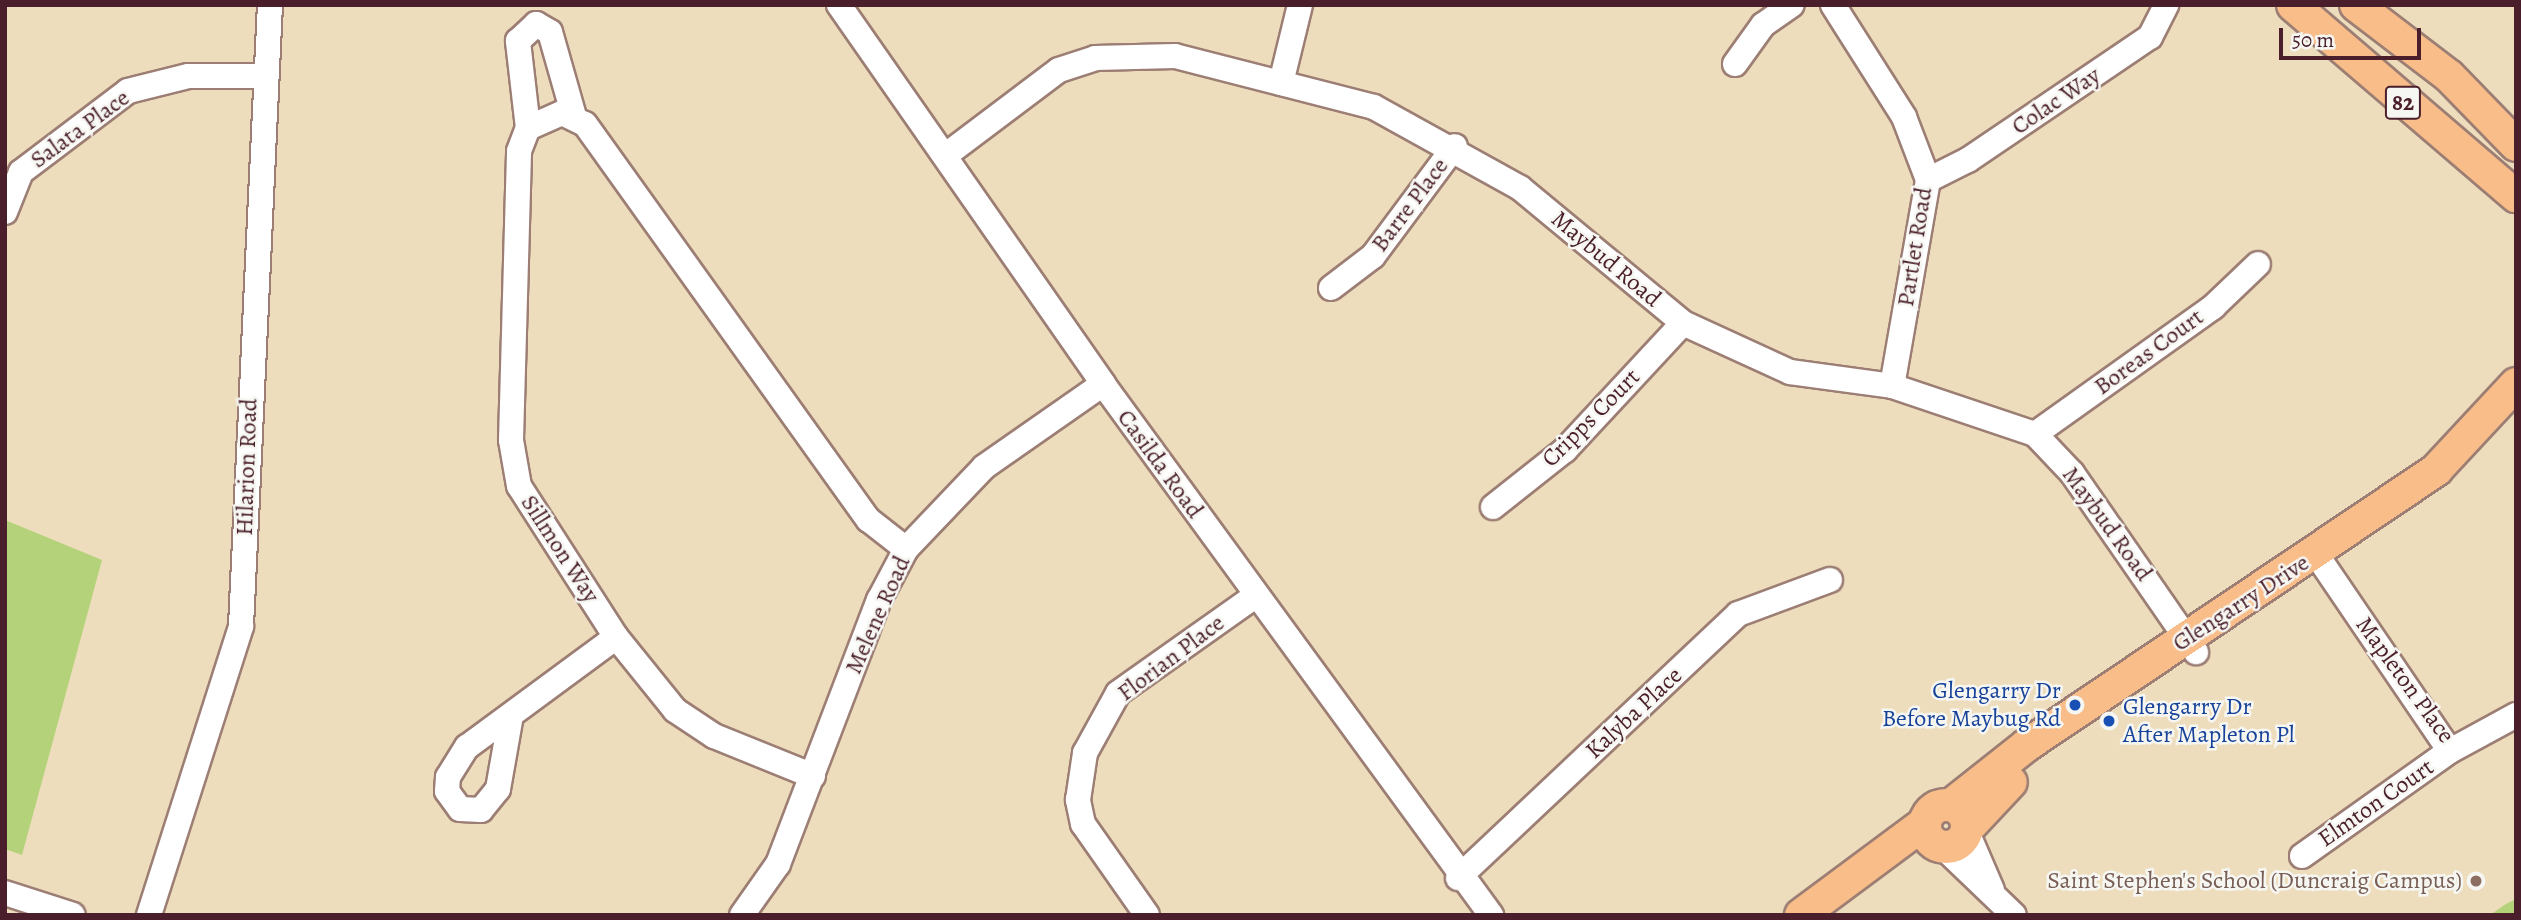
<!DOCTYPE html>
<style>
body{margin:0}
#map{position:relative;width:2521px;height:920px;overflow:hidden;background:#eeddbc;font-family:Alegreya,serif}
div>[style]{position:absolute}
.green>*{inset:0;background:#b4d279}
.roads{filter:drop-shadow(2px 0 #9c7e74) drop-shadow(-2px 0 #9c7e74) drop-shadow(0 2px #9c7e74) drop-shadow(0 -2px #9c7e74)}
.minor>*{height:24px;margin:-12px;padding:0 12px;transform-origin:12px;border-radius:12px;background:#fff}
.major>*{height:32px;margin:-16px;padding:0 16px;transform-origin:16px;border-radius:16px;background:#f8bd88}
.major>.ring{margin:-16px;padding:0;box-sizing:content-box;background:none;border:32px solid #f8bd88;border-radius:50%}
.dots>*{width:19px;height:19px;translate:-50% -50%;box-sizing:border-box;border:4px solid #f6f6f2;border-radius:50%}
span{translate:-50% -50%;white-space:nowrap;text-align:center;line-height:1.15;-webkit-text-stroke:5px #f6f6f2;paint-order:stroke}
.shield-label span{padding:2px 5px;background:#f6f6f2;border:2px solid;border-radius:5px;-webkit-text-stroke-width:0}
.shield-label{font-size:23px;color:#4a1f2b;font-weight:700}
.street-label{font-size:24px;color:#4a1f2b}
.transit-label{font-size:24px;color:#164399}
.right{translate:-100% -50%;text-align:right}
.left{translate:0 -50%;text-align:left}
.education-label{font-size:24px;color:#785e54}
.frame{position:absolute;inset:0;border:7px solid #4a1f2b;pointer-events:none}
.scale{position:absolute;left:2279px;top:28px;width:142px;height:32px;box-sizing:border-box;border:4px solid #4a1f2b;border-top:0;padding-left:9px;font-size:21px;line-height:24px;white-space:nowrap;color:#4a1f2b;-webkit-text-stroke:5px #f6f6f2;paint-order:stroke}
</style>
<div id="map">
<div class="green">
<i style="clip-path:polygon(5px 520px,102px 560px,22px 855px,5px 849px)"></i>
<i style="clip-path:polygon(2516px 899px,2516px 915px,2490px 915px,2506px 904px)"></i>
</div>
<div class="roads">
<div class="minor">
<i style="left:839px;top:5px;width:462px;rotate:55.1deg"></i>
<i style="left:1103px;top:384px;width:658px;rotate:53.84deg"></i>
<i style="left:1833px;top:5px;width:133px;rotate:57.6deg"></i>
<i style="left:1904px;top:117px;width:67px;rotate:69.1deg"></i>
<i style="left:1928px;top:180px;width:209px;rotate:99.9deg"></i>
<i style="left:1735px;top:64px;width:48px;rotate:-54.3deg"></i>
<i style="left:1763px;top:25px;width:35px;rotate:-35deg"></i>
<i style="left:1281px;top:83px;width:80px;rotate:-76.3deg"></i>
<i style="left:528px;top:128px;width:88px;rotate:-96.6deg"></i>
<i style="left:518px;top:41px;width:25px;rotate:-43deg"></i>
<i style="left:536px;top:24px;width:16px;rotate:30deg"></i>
<i style="left:550px;top:32px;width:87px;rotate:74.1deg"></i>
<i style="left:946px;top:155px;width:141px;rotate:-37deg"></i>
<i style="left:1059px;top:70px;width:38px;rotate:-18deg"></i>
<i style="left:1095px;top:58px;width:80px;rotate:-1.4deg"></i>
<i style="left:1175px;top:56px;width:205px;rotate:14.4deg"></i>
<i style="left:1374px;top:107px;width:167px;rotate:29deg"></i>
<i style="left:1520px;top:188px;width:212px;rotate:39.6deg"></i>
<i style="left:1683px;top:323px;width:118px;rotate:24.6deg"></i>
<i style="left:1790px;top:372px;width:103px;rotate:7.8deg"></i>
<i style="left:1892px;top:386px;width:151px;rotate:18.6deg"></i>
<i style="left:2035px;top:434px;width:54px;rotate:46.5deg"></i>
<i style="left:2072px;top:473px;width:218px;rotate:55.3deg"></i>
<i style="left:1928px;top:180px;width:45px;rotate:-26.6deg"></i>
<i style="left:1968px;top:160px;width:220px;rotate:-34.1deg"></i>
<i style="left:2150px;top:37px;width:36px;rotate:-63deg"></i>
<i style="left:5px;top:212px;width:43px;rotate:-68.2deg"></i>
<i style="left:21px;top:172px;width:134px;rotate:-37.1deg"></i>
<i style="left:128px;top:91px;width:62px;rotate:-14deg"></i>
<i style="left:188px;top:76px;width:76px"></i>
<i style="left:1331px;top:288px;width:53px;rotate:-37.3deg"></i>
<i style="left:1373px;top:256px;width:137px;rotate:-53.3deg"></i>
<i style="left:2035px;top:434px;width:219px;rotate:-35.5deg"></i>
<i style="left:2213px;top:307px;width:62px;rotate:-43.7deg"></i>
<i style="left:1493px;top:507px;width:92px;rotate:-38.4deg"></i>
<i style="left:1565px;top:450px;width:173px;rotate:-47.1deg"></i>
<i style="left:2316px;top:554px;width:238px;rotate:55.8deg"></i>
<i style="left:2450px;top:751px;width:75px;rotate:-28.6deg"></i>
<i style="left:510px;top:721px;width:69px;rotate:100deg"></i>
<i style="left:498px;top:789px;width:27px;rotate:129deg"></i>
<i style="left:481px;top:810px;width:21px;rotate:-177deg"></i>
<i style="left:460px;top:809px;width:22px;rotate:-126deg"></i>
<i style="left:447px;top:791px;width:14px;rotate:-86deg"></i>
<i style="left:448px;top:777px;width:36px;rotate:-58deg"></i>
<i style="left:467px;top:747px;width:185px;rotate:-36.4deg"></i>
<i style="left:813px;top:776px;width:107px;rotate:-158deg"></i>
<i style="left:714px;top:736px;width:47px;rotate:-146.3deg"></i>
<i style="left:675px;top:710px;width:94px;rotate:-128.9deg"></i>
<i style="left:616px;top:637px;width:179px;rotate:-122.7deg"></i>
<i style="left:519px;top:486px;width:47px;rotate:-99.9deg"></i>
<i style="left:511px;top:440px;width:289px;rotate:-88.4deg"></i>
<i style="left:519px;top:151px;width:25px;rotate:-69deg"></i>
<i style="left:528px;top:128px;width:37px;rotate:-24deg"></i>
<i style="left:562px;top:113px;width:25px;rotate:26deg"></i>
<i style="left:585px;top:124px;width:487px;rotate:54.4deg"></i>
<i style="left:869px;top:520px;width:47px;rotate:38.1deg"></i>
<i style="left:1967px;top:832px;width:63px;rotate:66.7deg"></i>
<i style="left:1943px;top:847px;width:98px;rotate:43.8deg"></i>
<i style="left:2302px;top:856px;width:181px;rotate:-35.4deg"></i>
<i style="left:1458px;top:878px;width:385px;rotate:-43.3deg"></i>
<i style="left:1738px;top:614px;width:98px;rotate:-20.3deg"></i>
<i style="left:5px;top:893px;width:71px;rotate:17.9deg"></i>
<i style="left:149px;top:915px;width:303px;rotate:-72.3deg"></i>
<i style="left:241px;top:626px;width:622px;rotate:-87.33deg"></i>
<i style="left:742px;top:915px;width:62px;rotate:-54.8deg"></i>
<i style="left:778px;top:864px;width:283px;rotate:-69.1deg"></i>
<i style="left:879px;top:600px;width:58px;rotate:-62.1deg"></i>
<i style="left:906px;top:549px;width:113px;rotate:-46.4deg"></i>
<i style="left:984px;top:467px;width:145px;rotate:-34.9deg"></i>
<i style="left:1147px;top:915px;width:111px;rotate:-125.1deg"></i>
<i style="left:1083px;top:824px;width:25px;rotate:-102deg"></i>
<i style="left:1078px;top:800px;width:48px;rotate:-81.5deg"></i>
<i style="left:1085px;top:753px;width:68px;rotate:-61.2deg"></i>
<i style="left:1118px;top:693px;width:168px;rotate:-35.3deg"></i>
</div>
<div class="major">
<i style="left:2293px;top:5px;width:294px;rotate:40.6deg"></i>
<i style="left:2356px;top:5px;width:117px;rotate:37.4deg"></i>
<i style="left:2449px;top:76px;width:96px;rotate:45.8deg"></i>
<i class="ring" style="left:1925px;top:805px;width:10px;height:10px"></i>
<i style="left:1951px;top:805px;width:97px;rotate:-38.3deg"></i>
<i style="left:2027px;top:745px;width:494px;rotate:-33.9deg"></i>
<i style="left:2437px;top:469px;width:116px;rotate:-47.1deg"></i>
<i style="left:1967px;top:829px;width:64px;rotate:-46.9deg"></i>
<i style="left:1801px;top:915px;width:154px;rotate:-36.6deg"></i>
</div>
</div>
<div class="dots">
<i style="left:2075px;top:705px;background:#1a4fb4"></i>
<i style="left:2109px;top:721px;background:#1a4fb4"></i>
<i style="left:2476px;top:881px;background:#8d6e63"></i>
</div>
<div class="shield-label">
<span style="left:2403px;top:103px">82</span>
</div>
<div class="street-label">
<span style="left:2056px;top:101px;rotate:-34deg">Colac Way</span>
<span style="left:80px;top:129px;rotate:-36deg">Salata Place</span>
<span style="left:1410px;top:205px;rotate:-53deg">Barre Place</span>
<span style="left:1915px;top:247px;rotate:-81deg">Partlet Road</span>
<span style="left:1606px;top:259px;rotate:40deg">Maybud Road</span>
<span style="left:2149px;top:352px;rotate:-36deg">Boreas Court</span>
<span style="left:1591px;top:418px;rotate:-45deg">Cripps Court</span>
<span style="left:1160px;top:464px;rotate:54deg">Casilda Road</span>
<span style="left:247px;top:467px;rotate:-88deg">Hilarion Road</span>
<span style="left:2107px;top:524px;rotate:54deg">Maybud Road</span>
<span style="left:560px;top:549px;rotate:57deg">Sillmon Way</span>
<span style="left:2241px;top:603px;rotate:-33deg">Glengarry Drive</span>
<span style="left:878px;top:615px;rotate:-66deg">Melene Road</span>
<span style="left:1171px;top:658px;rotate:-37deg">Florian Place</span>
<span style="left:2405px;top:680px;rotate:54deg">Mapleton Place</span>
<span style="left:1634px;top:713px;rotate:-43deg">Kalyba Place</span>
<span style="left:2376px;top:803px;rotate:-35deg">Elmton Court</span>
</div>
<div class="transit-label">
<span class="right" style="left:2061px;top:705px">Glengarry Dr<br>Before Maybug Rd</span>
<span class="left" style="left:2123px;top:721px">Glengarry Dr<br>After Mapleton Pl</span>
</div>
<div class="education-label">
<span class="right" style="left:2462px;top:881px">Saint Stephen's School (Duncraig Campus)</span>
</div>
<div class="frame"></div>
<div class="scale">50 m</div>
</div>
